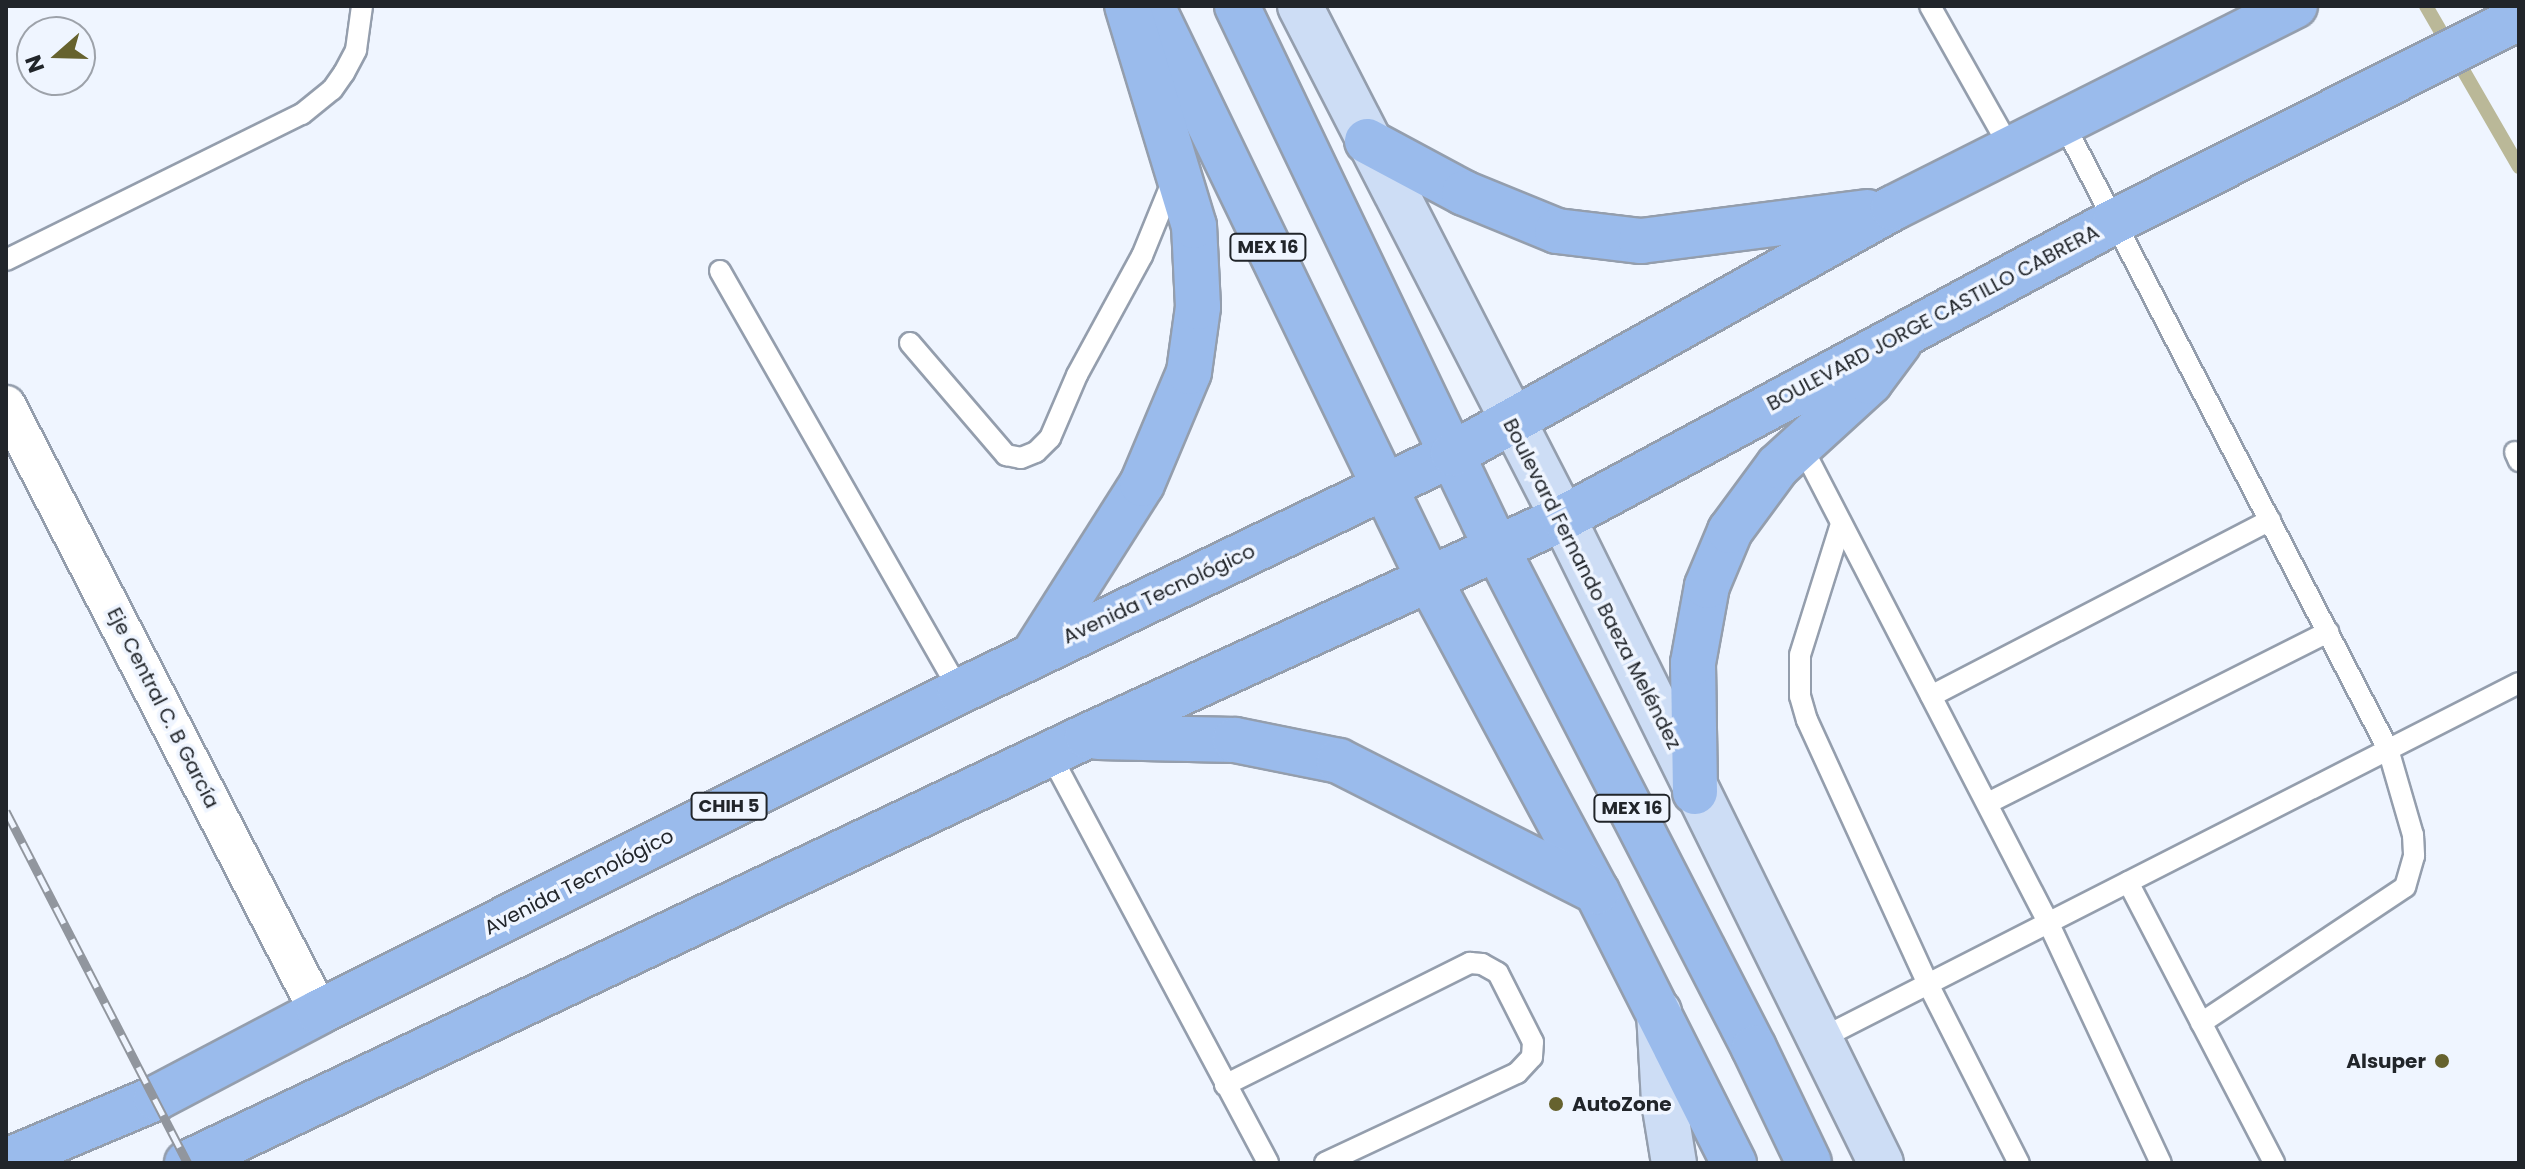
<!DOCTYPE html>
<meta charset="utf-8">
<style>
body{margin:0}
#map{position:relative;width:2525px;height:1169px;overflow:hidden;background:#eff5ff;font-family:Poppins,sans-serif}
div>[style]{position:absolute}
.stream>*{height:14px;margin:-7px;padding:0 7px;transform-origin:7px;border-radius:7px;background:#bab898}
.roads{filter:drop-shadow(2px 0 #949ead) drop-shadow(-2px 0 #949ead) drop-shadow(0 2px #949ead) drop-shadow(0 -2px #949ead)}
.lane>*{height:20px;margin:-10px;padding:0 10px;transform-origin:10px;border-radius:10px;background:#fff}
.street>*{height:38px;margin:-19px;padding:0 19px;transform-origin:19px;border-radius:19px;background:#fff}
.secondary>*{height:44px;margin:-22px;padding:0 22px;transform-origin:22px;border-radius:22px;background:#cdddf5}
.primary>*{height:44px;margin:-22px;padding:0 22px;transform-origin:22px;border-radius:22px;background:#9abbec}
.rail>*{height:9px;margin-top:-4.5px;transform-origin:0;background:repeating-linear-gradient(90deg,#eff5ff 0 18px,#91969e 0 36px);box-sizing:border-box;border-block:2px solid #91969e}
.dots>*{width:22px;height:22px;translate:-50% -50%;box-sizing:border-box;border:4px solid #eff5ff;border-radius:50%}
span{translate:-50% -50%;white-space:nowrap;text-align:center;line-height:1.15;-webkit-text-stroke:7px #eff5ff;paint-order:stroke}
.shield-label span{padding:2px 6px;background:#eff5ff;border:2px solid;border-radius:6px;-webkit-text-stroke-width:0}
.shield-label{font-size:18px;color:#21252a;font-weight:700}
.street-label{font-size:20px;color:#21252a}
.poi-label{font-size:20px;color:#21252a;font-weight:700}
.right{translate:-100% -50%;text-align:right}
.left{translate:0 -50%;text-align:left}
.frame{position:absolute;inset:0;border:8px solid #21252a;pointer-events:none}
.north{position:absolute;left:16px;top:16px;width:80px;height:80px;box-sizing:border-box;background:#eff5ff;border:2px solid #9da2aa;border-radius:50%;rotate:250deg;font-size:22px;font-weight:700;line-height:32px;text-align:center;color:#21252a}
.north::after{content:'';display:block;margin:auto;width:28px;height:36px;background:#66622e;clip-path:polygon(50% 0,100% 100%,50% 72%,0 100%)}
</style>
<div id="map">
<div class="stream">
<i style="left:2426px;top:6px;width:186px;rotate:60deg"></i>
</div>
<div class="roads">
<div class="lane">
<i style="left:1930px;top:6px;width:165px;rotate:60.6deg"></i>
<i style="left:2064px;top:124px;width:704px;rotate:62.6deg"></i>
<i style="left:2388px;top:749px;width:90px;rotate:73.8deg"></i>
<i style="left:2413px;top:835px;width:21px;rotate:87deg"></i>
<i style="left:2414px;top:856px;width:32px;rotate:106deg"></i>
<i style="left:2405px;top:887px;width:245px;rotate:146.3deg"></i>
<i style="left:6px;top:260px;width:330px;rotate:-26.3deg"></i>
<i style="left:302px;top:114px;width:38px;rotate:-39deg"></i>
<i style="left:332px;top:90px;width:21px;rotate:-55deg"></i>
<i style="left:344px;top:73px;width:26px;rotate:-62deg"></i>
<i style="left:356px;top:50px;width:44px;rotate:-82.2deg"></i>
<i style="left:720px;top:271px;width:484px;rotate:60.3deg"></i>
<i style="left:910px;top:343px;width:148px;rotate:49.4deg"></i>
<i style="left:1006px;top:455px;width:15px;rotate:11deg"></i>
<i style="left:1021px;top:458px;width:16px;rotate:-22deg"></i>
<i style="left:1036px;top:452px;width:20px;rotate:-45deg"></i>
<i style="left:1050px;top:438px;width:69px;rotate:-66.8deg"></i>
<i style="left:1077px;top:375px;width:136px;rotate:-61.4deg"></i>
<i style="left:1142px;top:256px;width:82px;rotate:-67.8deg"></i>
<i style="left:1800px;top:443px;width:539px;rotate:62.63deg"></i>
<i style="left:2048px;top:922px;width:266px;rotate:64.9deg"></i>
<i style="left:2515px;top:452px;width:10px;rotate:66deg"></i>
<i style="left:1841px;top:524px;width:137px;rotate:107.4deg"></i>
<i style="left:1800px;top:655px;width:41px;rotate:90deg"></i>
<i style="left:1800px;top:696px;width:25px;rotate:74deg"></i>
<i style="left:1807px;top:720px;width:290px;rotate:65.4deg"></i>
<i style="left:1928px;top:984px;width:201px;rotate:63.1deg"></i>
<i style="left:1931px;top:696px;width:382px;rotate:-27.4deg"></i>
<i style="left:1050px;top:754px;width:463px;rotate:61.9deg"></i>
<i style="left:1988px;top:803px;width:381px;rotate:-26.7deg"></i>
<i style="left:2128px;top:882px;width:317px;rotate:62.5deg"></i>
<i style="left:1820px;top:1039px;width:784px;rotate:-26.99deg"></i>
<i style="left:1225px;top:1085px;width:274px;rotate:-26.5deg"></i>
<i style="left:1470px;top:963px;width:12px;rotate:5deg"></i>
<i style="left:1482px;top:964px;width:18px;rotate:29deg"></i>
<i style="left:1498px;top:973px;width:77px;rotate:63.1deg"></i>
<i style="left:1533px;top:1042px;width:15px;rotate:94deg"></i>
<i style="left:1532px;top:1057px;width:22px;rotate:133deg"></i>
<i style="left:1517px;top:1073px;width:212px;rotate:154.9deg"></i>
</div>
<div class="street">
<i style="left:6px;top:405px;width:683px;rotate:62.72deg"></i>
</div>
<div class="secondary">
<i style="left:1300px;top:6px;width:576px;rotate:62.81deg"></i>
<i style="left:1563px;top:518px;width:719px;rotate:63.76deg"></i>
<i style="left:1659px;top:1012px;width:90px;rotate:86.8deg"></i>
<i style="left:1664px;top:1102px;width:62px;rotate:80.7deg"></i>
</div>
<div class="primary">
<i style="left:1152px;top:6px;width:639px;rotate:64.2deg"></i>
<i style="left:1430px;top:581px;width:353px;rotate:61.8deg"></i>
<i style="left:1597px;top:892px;width:304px;rotate:63.2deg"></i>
<i style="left:1237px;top:6px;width:602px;rotate:64.41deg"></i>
<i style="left:1497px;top:549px;width:561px;rotate:62.75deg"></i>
<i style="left:1754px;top:1048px;width:127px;rotate:64.4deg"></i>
<i style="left:1367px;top:141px;width:110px;rotate:28.2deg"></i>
<i style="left:1464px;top:193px;width:100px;rotate:22.2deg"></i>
<i style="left:1557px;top:231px;width:85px;rotate:6.8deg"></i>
<i style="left:1641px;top:241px;width:228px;rotate:-7.3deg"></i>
<i style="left:1034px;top:654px;width:201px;rotate:-57.6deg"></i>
<i style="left:1142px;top:484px;width:121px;rotate:-67.2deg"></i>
<i style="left:1189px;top:372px;width:66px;rotate:-82.1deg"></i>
<i style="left:1198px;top:307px;width:81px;rotate:-92.8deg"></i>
<i style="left:1194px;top:226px;width:230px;rotate:-106.9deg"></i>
<i style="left:1098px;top:737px;width:137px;rotate:1.3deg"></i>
<i style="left:1235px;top:740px;width:106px;rotate:11.4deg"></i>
<i style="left:1339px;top:761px;width:289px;rotate:26.9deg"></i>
<i style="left:1695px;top:792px;width:129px;rotate:-90.9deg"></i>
<i style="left:1693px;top:663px;width:78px;rotate:-79.7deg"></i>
<i style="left:1707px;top:586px;width:60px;rotate:-67.3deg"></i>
<i style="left:1730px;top:531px;width:81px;rotate:-53.6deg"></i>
<i style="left:1778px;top:466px;width:125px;rotate:-42.4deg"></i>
<i style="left:1870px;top:382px;width:49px;rotate:-53.4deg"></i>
<i style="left:6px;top:1161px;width:163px;rotate:-22.8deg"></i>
<i style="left:156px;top:1098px;width:184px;rotate:-27.8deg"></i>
<i style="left:319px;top:1012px;width:717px;rotate:-26.6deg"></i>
<i style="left:960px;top:691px;width:547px;rotate:-25.68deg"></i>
<i style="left:1453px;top:454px;width:504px;rotate:-29.21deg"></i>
<i style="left:1893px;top:208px;width:450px;rotate:-26.7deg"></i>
<i style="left:187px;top:1163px;width:996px;rotate:-25.38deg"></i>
<i style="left:1087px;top:736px;width:524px;rotate:-24.61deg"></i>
<i style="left:1563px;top:518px;width:627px;rotate:-28.28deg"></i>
<i style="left:2115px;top:221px;width:452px;rotate:-26.7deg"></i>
</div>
</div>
<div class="rail">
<i style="left:6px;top:811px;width:396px;rotate:62.7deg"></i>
</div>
<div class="dots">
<i style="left:2442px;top:1061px;background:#66622e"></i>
<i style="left:1556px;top:1104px;background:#66622e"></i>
</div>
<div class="shield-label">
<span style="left:1268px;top:247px">MEX 16</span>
<span style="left:729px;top:806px">CHIH 5</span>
<span style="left:1632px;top:808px">MEX 16</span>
</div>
<div class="street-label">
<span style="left:1933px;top:318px;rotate:-28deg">BOULEVARD JORGE CASTILLO CABRERA</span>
<span style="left:1592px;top:584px;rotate:63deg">Boulevard Fernando Baeza Meléndez</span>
<span style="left:1159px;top:594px;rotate:-25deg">Avenida Tecnológico</span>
<span style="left:163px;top:708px;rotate:63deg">Eje Central C. B García</span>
<span style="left:579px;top:882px;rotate:-27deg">Avenida Tecnológico</span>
</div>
<div class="poi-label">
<span class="right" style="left:2426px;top:1061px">Alsuper</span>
<span class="left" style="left:1572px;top:1104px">AutoZone</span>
</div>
<div class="frame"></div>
<div class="north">N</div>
</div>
